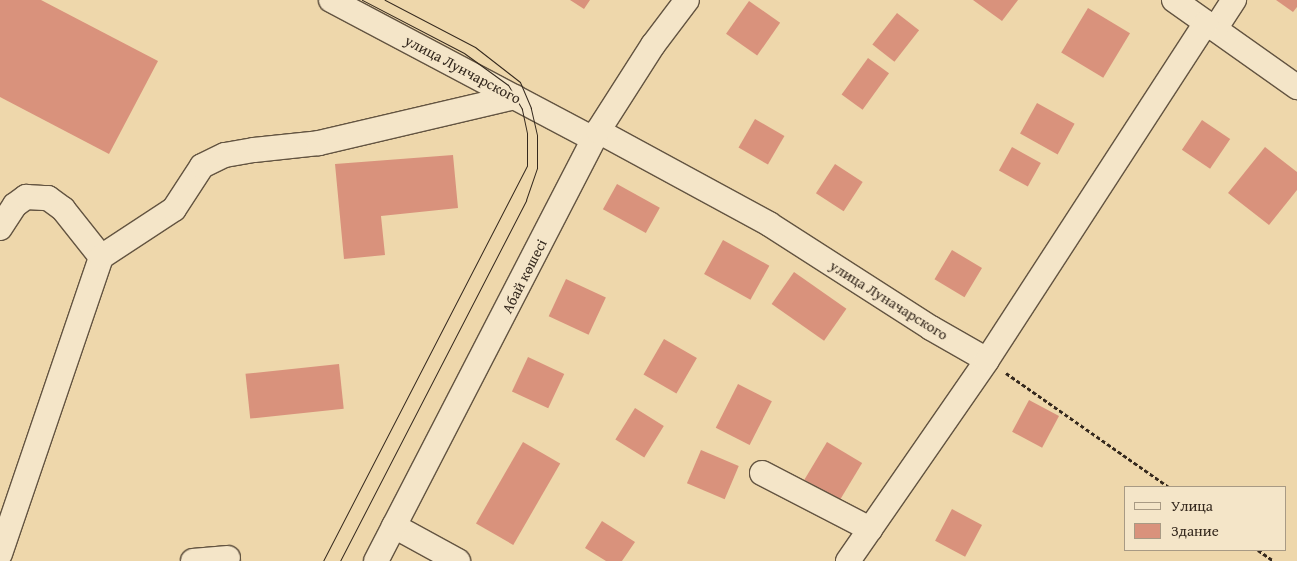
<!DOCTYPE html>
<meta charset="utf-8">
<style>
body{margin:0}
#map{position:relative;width:1297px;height:561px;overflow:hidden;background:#eed7ab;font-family:"Gentium Book Plus",serif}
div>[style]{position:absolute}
.building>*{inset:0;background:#d9927c;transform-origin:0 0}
.path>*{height:3px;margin-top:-1.5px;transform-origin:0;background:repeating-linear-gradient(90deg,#35291e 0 4px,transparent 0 6.5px)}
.roads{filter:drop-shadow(1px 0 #635441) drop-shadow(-1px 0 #635441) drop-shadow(0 1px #635441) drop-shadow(0 -1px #635441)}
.minor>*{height:24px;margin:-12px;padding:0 12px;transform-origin:12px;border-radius:12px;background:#f4e5c8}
.tram>*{height:1px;margin:-0.5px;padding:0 0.5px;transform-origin:0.5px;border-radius:0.5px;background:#35291e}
span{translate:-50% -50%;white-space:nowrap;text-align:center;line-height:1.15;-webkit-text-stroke:4.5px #f4e5c8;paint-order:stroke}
.street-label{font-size:15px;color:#35291e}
.legend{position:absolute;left:1124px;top:486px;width:162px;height:65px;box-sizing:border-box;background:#f4e5c8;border:1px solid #a89a84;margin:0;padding:6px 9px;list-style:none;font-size:15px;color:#35291e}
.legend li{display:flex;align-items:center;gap:10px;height:25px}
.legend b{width:25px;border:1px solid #a89a84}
</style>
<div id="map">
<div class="building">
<i style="clip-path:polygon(0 0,41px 0,158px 61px,109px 154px,0 97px)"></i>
<i style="clip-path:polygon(570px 0,590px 0,584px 9px)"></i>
<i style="clip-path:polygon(973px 0,1018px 0,1002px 21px)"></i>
<i style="clip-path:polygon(1276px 0,1297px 0,1297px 7px,1293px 12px)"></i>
<i style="left:749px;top:1px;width:38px;height:40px;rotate:35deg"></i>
<i style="left:1088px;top:8px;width:49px;height:52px;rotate:31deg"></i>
<i style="left:897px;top:13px;width:28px;height:40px;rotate:38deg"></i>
<i style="left:868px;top:58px;width:26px;height:45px;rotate:36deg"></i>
<i style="left:1037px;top:103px;width:43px;height:35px;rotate:29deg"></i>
<i style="left:755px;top:119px;width:34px;height:33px;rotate:30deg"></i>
<i style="left:1202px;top:120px;width:34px;height:36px;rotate:34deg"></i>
<i style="left:1012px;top:147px;width:33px;height:27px;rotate:29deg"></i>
<i style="clip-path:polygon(1265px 147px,1297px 172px,1297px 190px,1269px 225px,1228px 193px)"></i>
<i style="clip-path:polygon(453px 155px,458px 208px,381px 216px,385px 255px,344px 259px,335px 164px)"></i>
<i style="left:835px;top:164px;width:33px;height:35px;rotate:33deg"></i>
<i style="left:617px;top:184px;width:49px;height:29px;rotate:29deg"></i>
<i style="left:723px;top:240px;width:53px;height:39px;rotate:29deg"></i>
<i style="left:952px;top:250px;width:35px;height:34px;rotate:31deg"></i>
<i style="left:794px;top:272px;width:64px;height:39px;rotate:35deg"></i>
<i style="left:566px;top:279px;width:44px;height:41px;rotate:25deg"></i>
<i style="left:664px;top:339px;width:38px;height:41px;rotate:30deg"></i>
<i style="left:528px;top:357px;width:40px;height:38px;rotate:25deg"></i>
<i style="left:339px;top:364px;width:45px;height:94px;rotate:84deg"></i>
<i style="left:738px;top:384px;width:38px;height:49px;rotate:27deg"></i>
<i style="left:1029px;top:400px;width:34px;height:36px;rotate:28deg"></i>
<i style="left:635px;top:408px;width:34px;height:37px;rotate:32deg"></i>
<i style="left:523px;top:442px;width:43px;height:94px;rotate:30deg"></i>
<i style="left:827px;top:442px;width:41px;height:44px;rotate:31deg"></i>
<i style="left:701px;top:450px;width:41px;height:36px;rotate:23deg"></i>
<i style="left:952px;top:509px;width:34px;height:36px;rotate:28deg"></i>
<i style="clip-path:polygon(602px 521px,635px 542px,622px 561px,606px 561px,585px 548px)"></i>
</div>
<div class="path">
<i style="left:1006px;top:373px;width:199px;rotate:35deg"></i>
<i style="left:1258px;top:550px;width:19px;rotate:35deg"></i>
</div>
<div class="roads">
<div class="minor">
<i style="left:331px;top:0;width:297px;rotate:27.9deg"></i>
<i style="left:1174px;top:0;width:151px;rotate:35.3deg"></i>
<i style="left:1215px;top:29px;width:35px;rotate:-57deg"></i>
<i style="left:598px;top:131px;width:195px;rotate:28.5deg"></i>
<i style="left:769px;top:224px;width:193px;rotate:32.7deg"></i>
<i style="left:931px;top:328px;width:64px;rotate:29.7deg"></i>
<i style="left:0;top:228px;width:27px;rotate:-57deg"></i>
<i style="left:15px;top:205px;width:14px;rotate:-36deg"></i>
<i style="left:26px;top:197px;width:22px;rotate:3deg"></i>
<i style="left:48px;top:198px;width:19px;rotate:36deg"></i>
<i style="left:63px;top:209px;width:61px;rotate:51.6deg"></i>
<i style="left:762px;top:473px;width:122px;rotate:27.4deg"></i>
<i style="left:394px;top:526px;width:73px;rotate:28.7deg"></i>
<i style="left:0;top:554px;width:314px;rotate:-71.2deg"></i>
<i style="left:101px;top:257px;width:87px;rotate:-33.3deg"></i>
<i style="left:174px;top:209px;width:51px;rotate:-56.9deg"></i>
<i style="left:202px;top:166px;width:25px;rotate:-26deg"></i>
<i style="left:225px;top:155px;width:29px;rotate:-10deg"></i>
<i style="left:254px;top:150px;width:65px;rotate:-6.1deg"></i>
<i style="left:319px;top:143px;width:201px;rotate:-13.2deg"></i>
<i style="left:193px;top:561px;width:35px;rotate:-5deg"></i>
<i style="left:376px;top:561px;width:484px;rotate:-62.7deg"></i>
<i style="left:598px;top:131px;width:102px;rotate:-57.4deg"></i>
<i style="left:653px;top:45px;width:56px;rotate:-52.9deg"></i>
<i style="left:848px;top:561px;width:244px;rotate:-55.3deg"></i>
<i style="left:987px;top:360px;width:402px;rotate:-57deg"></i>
</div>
</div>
<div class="tram">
<i style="left:323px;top:561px;width:445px;rotate:-62.7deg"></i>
<i style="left:527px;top:165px;width:32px;rotate:-90deg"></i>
<i style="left:527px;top:133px;width:25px;rotate:-102deg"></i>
<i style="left:522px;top:109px;width:28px;rotate:-120deg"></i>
<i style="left:508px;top:85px;width:54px;rotate:-144deg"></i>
<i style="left:464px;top:53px;width:115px;rotate:-152.5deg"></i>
<i style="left:340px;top:561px;width:406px;rotate:-62.7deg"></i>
<i style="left:526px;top:200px;width:34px;rotate:-71deg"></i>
<i style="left:537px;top:168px;width:33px;rotate:-90deg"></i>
<i style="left:537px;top:135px;width:28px;rotate:-103deg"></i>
<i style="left:531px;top:108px;width:28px;rotate:-113deg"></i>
<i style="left:520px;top:82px;width:57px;rotate:-142.1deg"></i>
<i style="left:475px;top:47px;width:102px;rotate:-152.4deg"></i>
</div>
<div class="street-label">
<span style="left:463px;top:69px;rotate:28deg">улица Лунчарского</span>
<span style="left:524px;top:276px;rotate:-63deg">Абай көшесі</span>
<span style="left:889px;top:300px;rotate:32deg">улица Луначарского</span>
</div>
<ul class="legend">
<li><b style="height:6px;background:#f4e5c8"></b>Улица</li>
<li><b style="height:14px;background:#d9927c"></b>Здание</li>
</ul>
</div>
